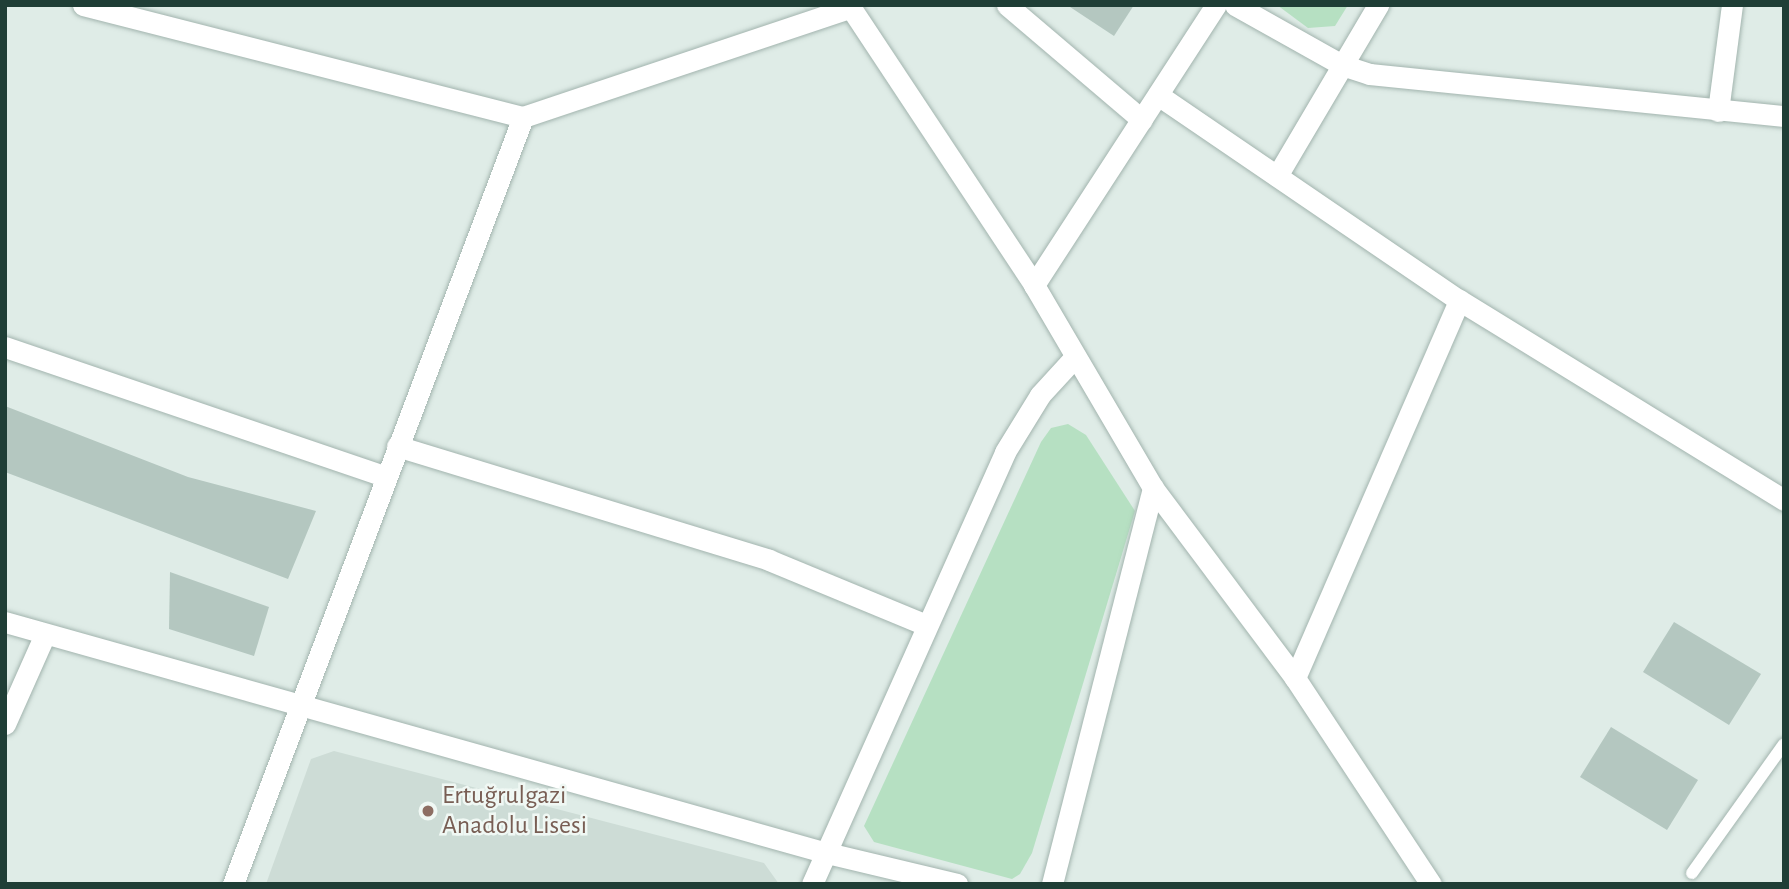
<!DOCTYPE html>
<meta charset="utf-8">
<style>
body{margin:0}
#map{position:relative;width:1789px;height:889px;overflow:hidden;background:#dfece7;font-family:"Alegreya Sans",sans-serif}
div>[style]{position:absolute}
.built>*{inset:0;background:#cddcd6}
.green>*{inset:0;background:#b6e0c2}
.building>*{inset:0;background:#b4c7c0}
.roads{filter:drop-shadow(0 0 2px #a2b4ae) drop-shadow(0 0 2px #a2b4ae)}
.lane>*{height:12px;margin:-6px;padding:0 6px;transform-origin:6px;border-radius:6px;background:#fff}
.street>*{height:21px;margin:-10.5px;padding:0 10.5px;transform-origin:10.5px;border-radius:10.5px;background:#fff}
.secondary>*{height:21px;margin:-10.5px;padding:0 10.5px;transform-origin:10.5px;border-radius:10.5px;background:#fff}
.dots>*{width:19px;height:19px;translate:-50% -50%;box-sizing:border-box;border:4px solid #f0f8f4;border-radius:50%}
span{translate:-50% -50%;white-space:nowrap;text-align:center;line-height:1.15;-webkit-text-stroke:5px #f0f8f4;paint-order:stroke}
.education-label{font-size:26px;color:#785e54}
.left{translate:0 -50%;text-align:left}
.frame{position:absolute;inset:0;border:7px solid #1f3e36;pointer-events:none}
</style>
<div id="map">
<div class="built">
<div style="clip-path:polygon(334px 751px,764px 863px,779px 884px,266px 884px,311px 759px)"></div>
</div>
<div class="green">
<div style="clip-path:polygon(1277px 5px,1348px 5px,1335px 26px,1308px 28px)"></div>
<div style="clip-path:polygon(1068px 424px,1086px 435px,1135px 511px,1032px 853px,1020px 874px,1012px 879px,874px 842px,864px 826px,1041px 442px,1051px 428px)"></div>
</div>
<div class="building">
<div style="clip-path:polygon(1067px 5px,1134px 5px,1114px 36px)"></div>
<div style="clip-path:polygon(5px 406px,188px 477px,316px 511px,288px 579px,5px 472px)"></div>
<div style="clip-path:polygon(170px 572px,269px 607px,254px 656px,169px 629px)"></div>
<div style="clip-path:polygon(1674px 622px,1761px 674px,1729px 725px,1643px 672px)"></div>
<div style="clip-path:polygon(1611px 727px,1698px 780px,1667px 830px,1580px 777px)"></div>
</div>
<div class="roads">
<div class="lane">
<div style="left:1692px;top:873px;width:158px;rotate:-54.5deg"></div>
</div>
<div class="street">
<div style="left:1007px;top:5px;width:177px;rotate:40.4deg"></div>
<div style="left:1235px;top:5px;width:123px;rotate:29.3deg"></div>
<div style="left:1342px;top:65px;width:29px;rotate:18deg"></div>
<div style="left:1370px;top:74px;width:416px;rotate:5.8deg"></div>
<div style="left:1158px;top:95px;width:364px;rotate:34.3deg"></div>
<div style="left:1459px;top:300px;width:382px;rotate:31.6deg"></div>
<div style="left:1718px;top:111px;width:107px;rotate:-82.5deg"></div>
<div style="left:1277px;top:176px;width:199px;rotate:-59.4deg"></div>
<div style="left:5px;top:347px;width:401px;rotate:18.8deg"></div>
<div style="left:397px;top:446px;width:389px;rotate:17deg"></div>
<div style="left:769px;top:560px;width:170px;rotate:22.5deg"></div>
<div style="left:5px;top:622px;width:850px;rotate:15.7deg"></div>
<div style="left:823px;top:852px;width:138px;rotate:13.4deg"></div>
<div style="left:1295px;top:678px;width:412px;rotate:-66.5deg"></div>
<div style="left:5px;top:724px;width:98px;rotate:-66deg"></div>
<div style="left:812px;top:884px;width:473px;rotate:-65.9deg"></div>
<div style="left:1005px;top:452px;width:67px;rotate:-58.4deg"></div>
<div style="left:1040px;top:395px;width:50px;rotate:-47.4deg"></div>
<div style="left:1052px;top:884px;width:409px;rotate:-75.7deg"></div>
</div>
<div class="secondary">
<div style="left:83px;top:5px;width:454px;rotate:14.3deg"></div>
<div style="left:523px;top:117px;width:346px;rotate:-18.5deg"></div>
<div style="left:849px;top:5px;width:336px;rotate:56.5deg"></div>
<div style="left:1034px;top:285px;width:235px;rotate:59.6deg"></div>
<div style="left:1153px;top:488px;width:237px;rotate:53.2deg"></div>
<div style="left:1295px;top:678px;width:247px;rotate:56.6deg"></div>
<div style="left:1034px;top:285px;width:334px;rotate:-57deg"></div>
<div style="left:233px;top:884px;width:820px;rotate:-69.29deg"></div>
</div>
</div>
<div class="dots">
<div style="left:428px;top:811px;background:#8d6e63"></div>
</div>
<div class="education-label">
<span class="left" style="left:442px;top:811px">Ertuğrulgazi<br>Anadolu Lisesi</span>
</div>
<div class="frame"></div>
</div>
